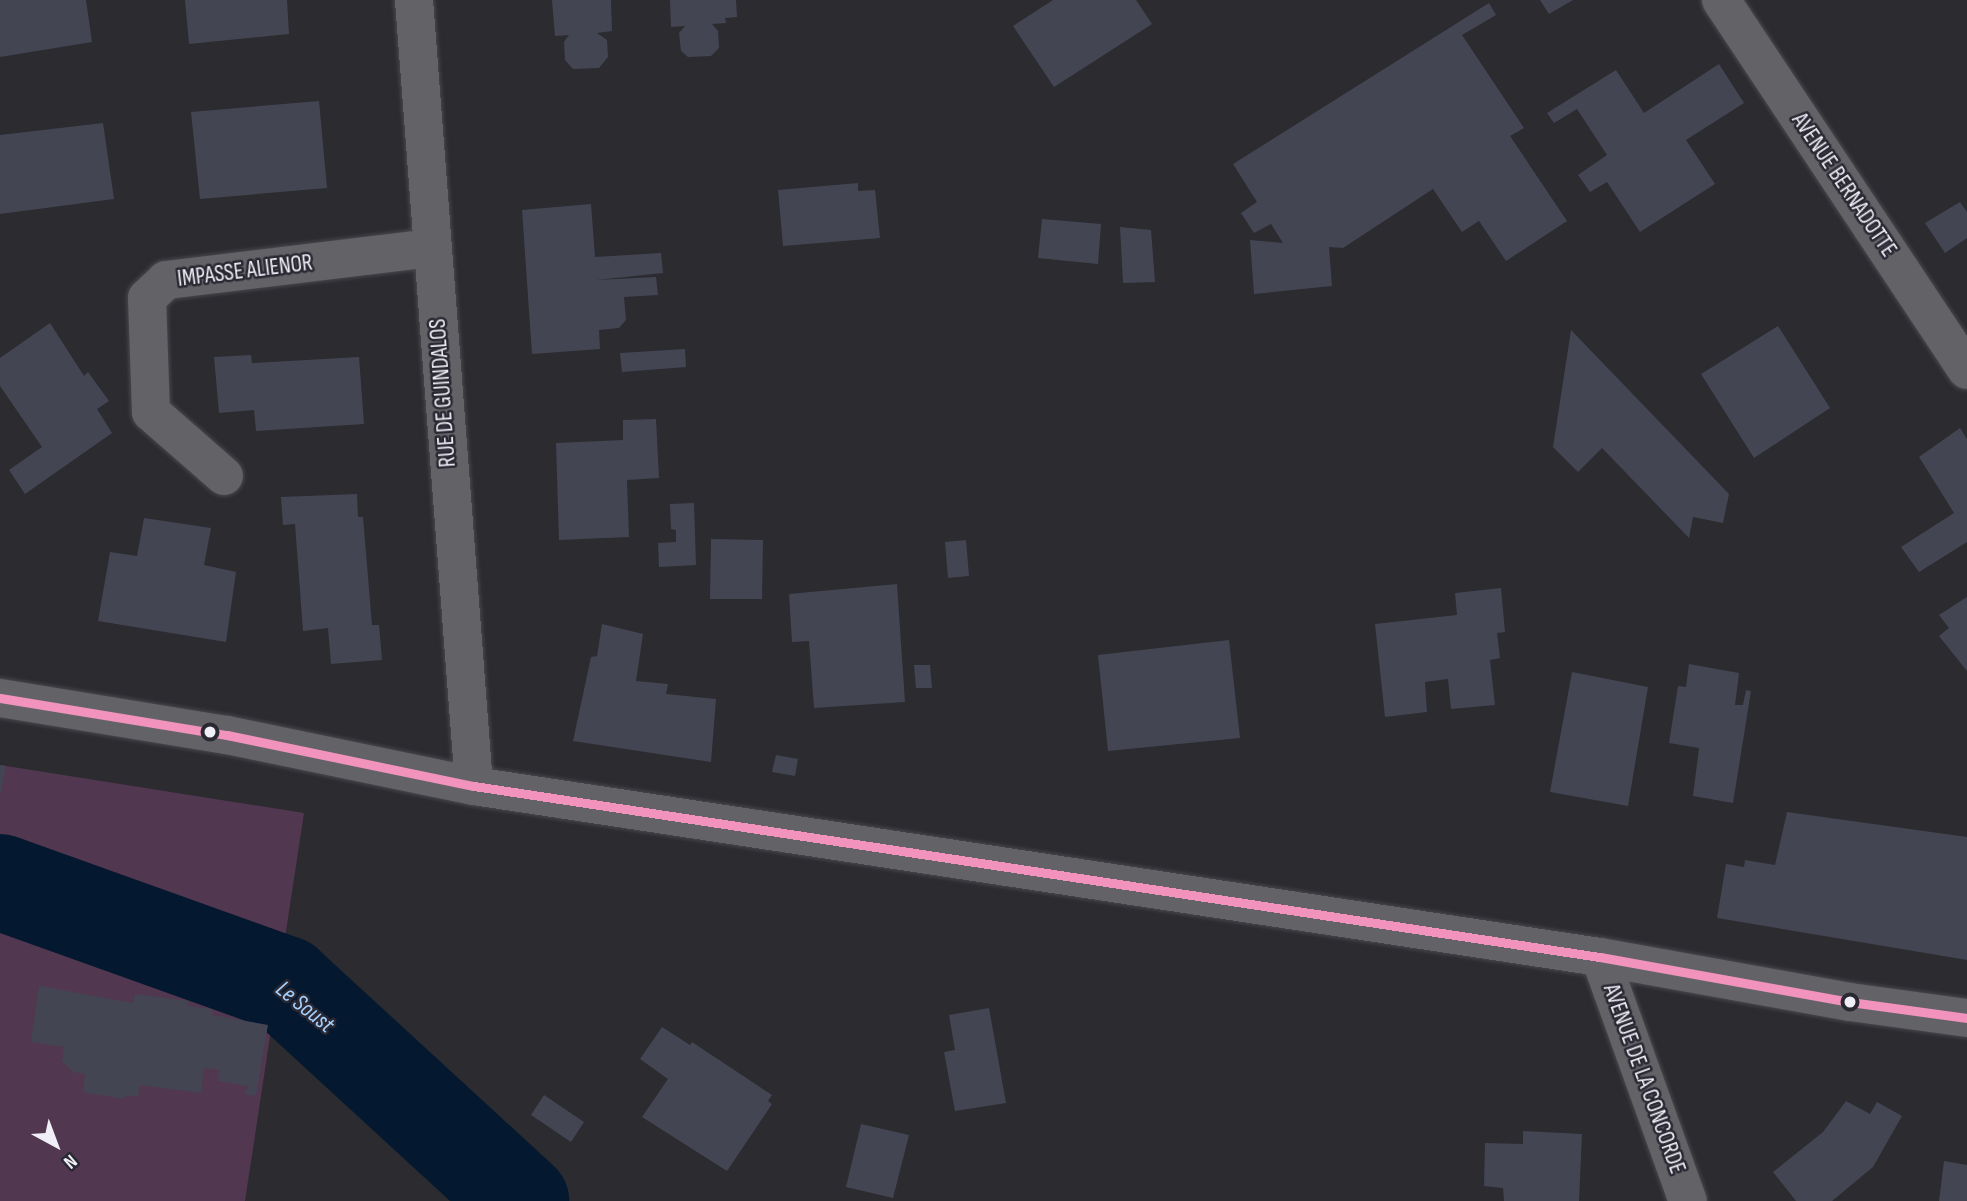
<!DOCTYPE html>
<style>
body{margin:0}
#map{position:relative;width:1967px;height:1201px;overflow:hidden;background:#2b2b30;font-family:"Sofia Sans Condensed",sans-serif}
div>[style]{position:absolute}
.green>*{inset:0;background:#523750}
.river>*{height:96px;margin:-48px;padding:0 48px;transform-origin:48px;border-radius:48px;background:#04182f}
.building>*{inset:0;background:#434553}
.roads{filter:drop-shadow(0 0 2px #49484d) drop-shadow(0 0 2px #49484d)}
.minor>*{height:38px;margin:-19px;padding:0 19px;transform-origin:19px;border-radius:19px;background:#636367}
.tertiary>*{height:38px;margin:-19px;padding:0 19px;transform-origin:19px;border-radius:19px;background:#636367}
.bus-1>*{height:9px;margin:-4.5px;padding:0 4.5px;transform-origin:4.5px;border-radius:4.5px;background:#f193bd}
.dots>*{width:19px;height:19px;translate:-50% -50%;box-sizing:border-box;border:4px solid #292833;border-radius:50%}
span{translate:-50% -50%;white-space:nowrap;text-align:center;line-height:1.15;-webkit-text-stroke:5px #292833;paint-order:stroke}
.street-label{font-size:23px;color:#f0eff7}
.water-label{font-size:24px;color:#a5cffc;font-style:italic}
.north{position:absolute;left:21px;top:1110px;width:70px;height:70px;-webkit-text-stroke:5px #292833;paint-order:stroke;rotate:139deg;font-size:19px;font-weight:700;line-height:28px;text-align:center;color:#f0eff7}
.north::after{content:'';display:block;margin:auto;width:24px;height:32px;background:#f0eff7;clip-path:polygon(50% 0,100% 100%,50% 72%,0 100%)}
</style>
<div id="map">
<div class="green">
<div style="clip-path:polygon(0 765px,304px 813px,245px 1201px,0 1201px)"></div>
</div>
<div class="river">
<div style="left:0;top:882px;width:303px;rotate:19.7deg"></div>
<div style="left:285px;top:984px;width:321px;rotate:42.6deg"></div>
</div>
<div class="building">
<div style="clip-path:polygon(0 0,86px 0,92px 42px,0 57px)"></div>
<div style="clip-path:polygon(185px 0,287px 0,289px 34px,189px 44px)"></div>
<div style="clip-path:polygon(552px 0,611px 0,612px 31px,597px 33px,607px 40px,608px 57px,599px 68px,573px 69px,565px 60px,564px 42px,569px 35px,555px 36px)"></div>
<div style="clip-path:polygon(670px 0,736px 0,737px 17px,725px 18px,726px 23px,712px 24px,718px 31px,719px 48px,711px 56px,688px 57px,681px 51px,679px 33px,685px 26px,671px 27px)"></div>
<div style="clip-path:polygon(1053px 0,1136px 0,1152px 24px,1054px 87px,1013px 26px)"></div>
<div style="clip-path:polygon(1540px 0,1573px 0,1549px 14px)"></div>
<div style="clip-path:polygon(1489px 3px,1496px 15px,1462px 35px,1524px 128px,1510px 136px,1567px 221px,1506px 261px,1479px 221px,1462px 232px,1433px 189px,1343px 248px,1329px 247px,1332px 286px,1254px 294px,1250px 240px,1283px 243px,1271px 224px,1254px 233px,1241px 213px,1257px 202px,1233px 164px)"></div>
<div style="clip-path:polygon(1719px 64px,1744px 103px,1686px 140px,1715px 184px,1640px 232px,1607px 182px,1590px 192px,1578px 175px,1607px 155px,1577px 109px,1554px 123px,1547px 113px,1616px 70px,1644px 113px)"></div>
<div style="clip-path:polygon(319px 101px,327px 188px,200px 199px,191px 112px)"></div>
<div style="clip-path:polygon(103px 123px,114px 199px,0 214px,0 135px)"></div>
<div style="clip-path:polygon(858px 183px,858px 191px,875px 190px,880px 238px,783px 246px,778px 190px)"></div>
<div style="clip-path:polygon(1960px 202px,1967px 212px,1967px 238px,1945px 253px,1925px 223px)"></div>
<div style="clip-path:polygon(591px 204px,595px 257px,661px 253px,663px 273px,596px 280px,656px 277px,658px 295px,624px 297px,626px 320px,619px 328px,599px 330px,600px 349px,532px 354px,522px 210px)"></div>
<div style="clip-path:polygon(1042px 219px,1101px 224px,1098px 264px,1038px 258px)"></div>
<div style="clip-path:polygon(1120px 227px,1151px 230px,1155px 282px,1123px 283px)"></div>
<div style="clip-path:polygon(50px 323px,84px 376px,88px 372px,109px 401px,97px 409px,112px 433px,25px 494px,9px 470px,42px 447px,0 386px,0 358px)"></div>
<div style="clip-path:polygon(1778px 326px,1830px 408px,1754px 458px,1701px 374px)"></div>
<div style="clip-path:polygon(1571px 330px,1729px 494px,1723px 523px,1693px 517px,1689px 538px,1602px 448px,1578px 472px,1553px 447px)"></div>
<div style="clip-path:polygon(685px 349px,686px 367px,622px 372px,620px 353px)"></div>
<div style="clip-path:polygon(251px 355px,252px 363px,359px 357px,364px 424px,256px 431px,254px 410px,219px 413px,214px 357px)"></div>
<div style="clip-path:polygon(656px 419px,659px 478px,627px 480px,629px 537px,559px 540px,556px 443px,623px 440px,623px 420px)"></div>
<div style="clip-path:polygon(1960px 428px,1967px 439px,1967px 542px,1919px 572px,1901px 547px,1954px 513px,1919px 457px)"></div>
<div style="clip-path:polygon(357px 494px,358px 517px,363px 517px,372px 625px,379px 625px,382px 660px,331px 664px,328px 628px,303px 631px,295px 524px,283px 525px,281px 497px)"></div>
<div style="clip-path:polygon(694px 503px,696px 565px,659px 567px,658px 543px,676px 542px,676px 530px,671px 529px,670px 504px)"></div>
<div style="clip-path:polygon(144px 518px,211px 528px,204px 565px,236px 572px,226px 642px,98px 621px,110px 552px,137px 556px)"></div>
<div style="clip-path:polygon(711px 539px,763px 540px,762px 599px,710px 599px)"></div>
<div style="clip-path:polygon(966px 540px,969px 576px,948px 578px,945px 542px)"></div>
<div style="clip-path:polygon(897px 584px,905px 702px,814px 708px,809px 641px,792px 642px,789px 594px)"></div>
<div style="clip-path:polygon(1501px 588px,1505px 632px,1497px 633px,1500px 658px,1490px 660px,1495px 705px,1451px 709px,1448px 679px,1425px 682px,1427px 712px,1385px 717px,1375px 624px,1457px 615px,1455px 593px)"></div>
<div style="clip-path:polygon(1967px 597px,1967px 671px,1939px 636px,1949px 628px,1939px 615px)"></div>
<div style="clip-path:polygon(602px 624px,643px 634px,636px 681px,668px 684px,666px 694px,716px 699px,711px 762px,573px 741px,591px 657px,597px 656px)"></div>
<div style="clip-path:polygon(1229px 640px,1240px 738px,1108px 751px,1098px 655px)"></div>
<div style="clip-path:polygon(1689px 664px,1739px 673px,1735px 705px,1743px 705px,1746px 690px,1751px 691px,1733px 803px,1693px 796px,1699px 748px,1669px 743px,1678px 686px,1686px 687px)"></div>
<div style="clip-path:polygon(914px 665px,930px 665px,932px 688px,916px 688px)"></div>
<div style="clip-path:polygon(1572px 672px,1648px 687px,1628px 806px,1550px 792px)"></div>
<div style="clip-path:polygon(776px 755px,798px 759px,795px 776px,772px 772px)"></div>
<div style="clip-path:polygon(0 765px,6px 766px,1px 792px,0 792px)"></div>
<div style="clip-path:polygon(1787px 812px,1967px 837px,1967px 960px,1717px 918px,1726px 864px,1744px 867px,1745px 860px,1775px 865px)"></div>
<div style="clip-path:polygon(39px 986px,133px 1003px,135px 994px,189px 1001px,188px 1006px,212px 1009px,212px 1015px,268px 1025px,256px 1096px,245px 1094px,248px 1086px,218px 1081px,220px 1070px,204px 1068px,201px 1093px,140px 1085px,138px 1097px,126px 1095px,124px 1099px,83px 1092px,85px 1074px,73px 1072px,62px 1061px,64px 1047px,31px 1042px)"></div>
<div style="clip-path:polygon(989px 1008px,1006px 1103px,955px 1111px,944px 1052px,955px 1050px,949px 1015px)"></div>
<div style="clip-path:polygon(662px 1027px,690px 1045px,692px 1042px,772px 1095px,768px 1101px,772px 1104px,727px 1171px,642px 1117px,668px 1079px,640px 1059px)"></div>
<div style="clip-path:polygon(544px 1095px,584px 1122px,571px 1142px,531px 1115px)"></div>
<div style="clip-path:polygon(1846px 1101px,1870px 1114px,1877px 1102px,1902px 1116px,1873px 1167px,1832px 1201px,1796px 1201px,1773px 1172px,1823px 1132px)"></div>
<div style="clip-path:polygon(861px 1124px,909px 1135px,893px 1198px,846px 1187px)"></div>
<div style="clip-path:polygon(1523px 1131px,1582px 1134px,1579px 1201px,1504px 1201px,1503px 1188px,1484px 1186px,1485px 1143px,1523px 1144px)"></div>
<div style="clip-path:polygon(1944px 1161px,1967px 1165px,1967px 1201px,1939px 1201px)"></div>
</div>
<div class="roads">
<div class="minor">
<div style="left:414px;top:0;width:788px;rotate:85.63deg"></div>
<div style="left:1721px;top:0;width:444px;rotate:56.4deg"></div>
<div style="left:224px;top:476px;width:97px;rotate:-138.8deg"></div>
<div style="left:151px;top:412px;width:114px;rotate:-92deg"></div>
<div style="left:147px;top:298px;width:26px;rotate:-43deg"></div>
<div style="left:166px;top:280px;width:268px;rotate:-6.9deg"></div>
<div style="left:1600px;top:957px;width:259px;rotate:70.2deg"></div>
</div>
<div class="tertiary">
<div style="left:0;top:698px;width:230px;rotate:9.3deg"></div>
<div style="left:227px;top:735px;width:252px;rotate:11.7deg"></div>
<div style="left:474px;top:786px;width:1139px;rotate:8.64deg"></div>
<div style="left:1600px;top:957px;width:254px;rotate:10.2deg"></div>
<div style="left:1850px;top:1002px;width:118px;rotate:7.8deg"></div>
</div>
</div>
<div class="bus-1">
<div style="left:0;top:698px;width:230px;rotate:9.3deg"></div>
<div style="left:227px;top:735px;width:252px;rotate:11.7deg"></div>
<div style="left:474px;top:786px;width:1139px;rotate:8.64deg"></div>
<div style="left:1600px;top:957px;width:254px;rotate:10.2deg"></div>
<div style="left:1850px;top:1002px;width:118px;rotate:7.8deg"></div>
</div>
<div class="dots">
<div style="left:210px;top:732px;background:#f0eff7"></div>
<div style="left:1850px;top:1002px;background:#f0eff7"></div>
</div>
<div class="street-label">
<span style="left:1844px;top:185px;rotate:56deg">AVENUE BERNADOTTE</span>
<span style="left:245px;top:271px;rotate:-7deg">IMPASSE ALIENOR</span>
<span style="left:443px;top:393px;rotate:-94deg">RUE DE GUINDALOS</span>
<span style="left:1644px;top:1079px;rotate:70deg">AVENUE DE LA CONCORDE</span>
</div>
<div class="water-label">
<span style="left:305px;top:1007px;rotate:39deg">Le Soust</span>
</div>
<div class="north">N</div>
</div>
